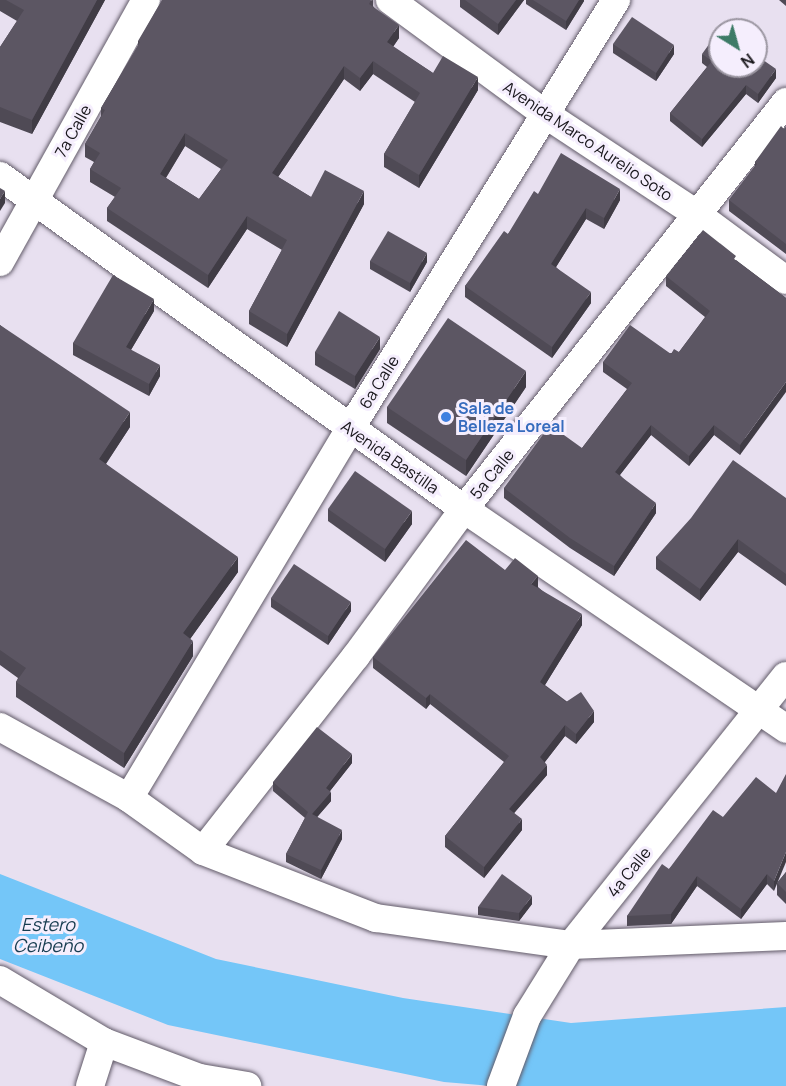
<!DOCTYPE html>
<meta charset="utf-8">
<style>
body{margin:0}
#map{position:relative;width:786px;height:1086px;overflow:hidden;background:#e8e0f0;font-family:Manrope,sans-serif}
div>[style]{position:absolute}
.water>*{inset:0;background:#74c6f8}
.roads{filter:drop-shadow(0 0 2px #625b69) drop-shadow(0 0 2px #625b69)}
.minor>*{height:28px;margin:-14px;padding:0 14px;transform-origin:14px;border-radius:14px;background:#fff}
.wall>*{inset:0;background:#4f4a55}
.shaded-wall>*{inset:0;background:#403c45}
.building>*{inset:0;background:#5c5663}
.dots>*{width:16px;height:16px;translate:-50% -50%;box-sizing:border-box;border:3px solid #f5eefd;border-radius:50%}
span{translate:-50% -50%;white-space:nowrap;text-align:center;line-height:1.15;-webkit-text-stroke:6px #f5eefd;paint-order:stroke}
.street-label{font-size:16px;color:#17151a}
.shop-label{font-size:16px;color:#366cbe;font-weight:700}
.left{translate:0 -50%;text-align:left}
.water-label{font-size:18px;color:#173c50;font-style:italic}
.north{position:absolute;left:708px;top:18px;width:60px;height:60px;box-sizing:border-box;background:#f5eefd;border:2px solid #9c97a2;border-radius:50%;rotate:143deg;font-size:16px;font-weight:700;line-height:24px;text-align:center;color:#17151a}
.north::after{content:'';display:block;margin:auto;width:21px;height:27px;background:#3d7b67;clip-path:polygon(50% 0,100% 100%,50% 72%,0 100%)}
</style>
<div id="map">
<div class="water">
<div style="clip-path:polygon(0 874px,216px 959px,403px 998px,571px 1023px,786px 1007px,786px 1086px,492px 1086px,444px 1082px,168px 1025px,0 959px)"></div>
</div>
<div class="roads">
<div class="minor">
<div style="left:390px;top:0;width:192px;rotate:36.3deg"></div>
<div style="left:545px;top:114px;width:183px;rotate:33.4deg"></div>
<div style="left:698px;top:215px;width:109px;rotate:36.5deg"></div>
<div style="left:0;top:176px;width:571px;rotate:35.67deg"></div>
<div style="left:464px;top:509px;width:390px;rotate:34.3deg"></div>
<div style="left:0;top:262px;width:300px;rotate:-60.9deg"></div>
<div style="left:0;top:727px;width:147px;rotate:28.8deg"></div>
<div style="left:129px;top:798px;width:91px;rotate:35.6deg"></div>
<div style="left:203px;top:851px;width:186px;rotate:21.2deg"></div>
<div style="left:376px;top:918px;width:197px;rotate:7.9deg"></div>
<div style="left:571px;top:945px;width:215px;rotate:-2.4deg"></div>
<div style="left:129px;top:798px;width:430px;rotate:-59.1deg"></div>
<div style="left:350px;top:429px;width:505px;rotate:-58.2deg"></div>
<div style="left:203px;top:851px;width:248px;rotate:-51.9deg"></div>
<div style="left:356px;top:656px;width:182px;rotate:-53.7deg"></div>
<div style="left:464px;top:509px;width:519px;rotate:-51.65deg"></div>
<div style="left:0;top:980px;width:121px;rotate:30.8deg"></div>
<div style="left:104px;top:1042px;width:103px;rotate:20.6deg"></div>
<div style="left:200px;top:1078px;width:48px;rotate:9.7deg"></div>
<div style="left:90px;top:1086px;width:46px;rotate:-72.3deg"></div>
<div style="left:501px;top:1086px;width:75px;rotate:-69.6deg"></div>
<div style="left:527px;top:1016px;width:84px;rotate:-58.2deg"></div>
<div style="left:571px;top:945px;width:344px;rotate:-51.4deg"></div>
</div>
</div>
<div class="wall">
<div style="clip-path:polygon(0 0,105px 0,32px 134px,0 122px,0 47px,17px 21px,0 11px)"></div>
<div style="clip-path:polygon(evenodd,373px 0,373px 6px,399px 38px,393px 47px,433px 73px,478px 90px,419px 188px,384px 167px,384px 154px,415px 102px,373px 74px,360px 91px,344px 79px,278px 177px,311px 197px,364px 204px,287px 347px,249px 324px,249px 311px,282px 250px,247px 229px,208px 288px,107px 221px,107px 208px,115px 197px,90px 182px,90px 169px,94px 162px,85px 157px,85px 144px,101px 116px,101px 108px,138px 46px,138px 41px,373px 0,185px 146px,221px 169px,199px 199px,166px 178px,185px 146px)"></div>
<div style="clip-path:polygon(460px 0,524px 0,498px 35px,460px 7px)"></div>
<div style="clip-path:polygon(526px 0,584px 0,584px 1px,566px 30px,526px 4px)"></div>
<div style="clip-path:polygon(779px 0,786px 0,786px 6px)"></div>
<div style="clip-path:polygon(613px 44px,674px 54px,656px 81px,613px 53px)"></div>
<div style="clip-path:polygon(702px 54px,776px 78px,758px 103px,746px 94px,702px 147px,670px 121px,670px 113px,707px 67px,702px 63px)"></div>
<div style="clip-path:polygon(786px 127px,786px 254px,729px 211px,729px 200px,755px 166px,755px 162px)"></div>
<div style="clip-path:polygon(538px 194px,620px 200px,604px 229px,586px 219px,556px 267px,591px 303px,552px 358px,465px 297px,465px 286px,508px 234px)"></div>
<div style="clip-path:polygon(736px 260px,786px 298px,740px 455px,714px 435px,689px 466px,651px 435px,620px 475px,656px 513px,614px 576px,570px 548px,504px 498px,504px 488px,582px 448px,627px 389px,603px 372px,603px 362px,679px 352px,705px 317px,666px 286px,666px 276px)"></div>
<div style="clip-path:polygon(370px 261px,427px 262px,410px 292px,370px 269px)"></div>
<div style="clip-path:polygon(154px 311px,131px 350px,160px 376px,149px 396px,73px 355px,73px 343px)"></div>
<div style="clip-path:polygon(0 325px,130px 427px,106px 464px,238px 572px,190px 639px,193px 656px,124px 768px,16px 697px,16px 682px,18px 678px,0 665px)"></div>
<div style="clip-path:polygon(380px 349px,355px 389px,315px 365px,315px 352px)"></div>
<div style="clip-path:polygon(526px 387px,466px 476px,387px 423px,387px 407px)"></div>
<div style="clip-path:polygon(786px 498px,786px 586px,738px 552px,700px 601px,656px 569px,656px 557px)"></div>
<div style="clip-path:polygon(328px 509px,412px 524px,385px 562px,328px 521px)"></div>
<div style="clip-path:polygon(505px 570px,538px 587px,582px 625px,545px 685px,594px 722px,576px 744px,565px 736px,545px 762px,547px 775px,514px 813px,522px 830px,484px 878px,445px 847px,445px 836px,504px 762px,430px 704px,426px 709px,373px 668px,373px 657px)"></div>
<div style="clip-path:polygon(271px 598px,351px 611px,328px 645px,271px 607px)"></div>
<div style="clip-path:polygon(352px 763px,330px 791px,331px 801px,317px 817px,342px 839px,321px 879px,286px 862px,286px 854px,305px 818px,273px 791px,273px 782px)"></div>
<div style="clip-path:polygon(776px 793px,774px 891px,767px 884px,741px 919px,697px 886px,671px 924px,627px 926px,627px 916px,669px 869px,723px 817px)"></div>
<div style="clip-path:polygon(786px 872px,786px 904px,777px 895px,777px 883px)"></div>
<div style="clip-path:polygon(532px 904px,519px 921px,478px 915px,478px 907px)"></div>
</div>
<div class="shaded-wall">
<div style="clip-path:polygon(97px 0,105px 0,32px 134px,32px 120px)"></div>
<div style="clip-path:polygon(516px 0,524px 0,498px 35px,498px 24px)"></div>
<div style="clip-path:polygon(579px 0,584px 0,584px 1px,566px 30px,566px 21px)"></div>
<div style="clip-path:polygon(399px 25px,399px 38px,387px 55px,387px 42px)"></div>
<div style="clip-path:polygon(674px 45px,674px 54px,656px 81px,656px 73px)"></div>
<div style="clip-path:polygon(373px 61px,373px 74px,360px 91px,360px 78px)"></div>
<div style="clip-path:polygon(344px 66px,344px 79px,272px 186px,272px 173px)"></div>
<div style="clip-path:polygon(776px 69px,776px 78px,758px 103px,758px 94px)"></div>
<div style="clip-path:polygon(478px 77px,478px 90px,419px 188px,419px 175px)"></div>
<div style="clip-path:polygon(746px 85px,746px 94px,702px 147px,702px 139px)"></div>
<div style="clip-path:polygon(185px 133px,185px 146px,160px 187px,160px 174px)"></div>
<div style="clip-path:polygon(620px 189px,620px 200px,604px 229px,604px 218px)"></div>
<div style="clip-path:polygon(5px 191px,5px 203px,0 211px,0 199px)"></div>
<div style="clip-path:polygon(364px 191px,364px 204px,287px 347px,287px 334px)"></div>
<div style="clip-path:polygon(586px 208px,586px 219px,551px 275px,551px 264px)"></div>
<div style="clip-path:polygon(247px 216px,247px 229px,208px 288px,208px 275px)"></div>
<div style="clip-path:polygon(427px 253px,427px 262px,410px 292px,410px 283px)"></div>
<div style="clip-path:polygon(591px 292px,591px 303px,552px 358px,552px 347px)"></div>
<div style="clip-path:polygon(154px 299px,154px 311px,126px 358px,126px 347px)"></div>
<div style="clip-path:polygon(380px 337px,380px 349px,355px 389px,355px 376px)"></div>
<div style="clip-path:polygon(160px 365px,160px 376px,149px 396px,149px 384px)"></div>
<div style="clip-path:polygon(526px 371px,526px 387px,466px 476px,466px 460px)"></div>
<div style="clip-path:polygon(786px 382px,786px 392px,740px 455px,740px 445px)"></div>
<div style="clip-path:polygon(130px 412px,130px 427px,99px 474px,99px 459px)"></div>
<div style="clip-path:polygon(651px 425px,651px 435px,615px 481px,615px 472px)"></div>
<div style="clip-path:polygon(714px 425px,714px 435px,689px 466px,689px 456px)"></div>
<div style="clip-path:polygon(656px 503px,656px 513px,614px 576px,614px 566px)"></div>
<div style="clip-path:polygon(412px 511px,412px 524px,385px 562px,385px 549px)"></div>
<div style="clip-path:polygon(738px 539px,738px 552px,700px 601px,700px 589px)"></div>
<div style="clip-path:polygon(238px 557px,238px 572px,183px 649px,183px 633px)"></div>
<div style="clip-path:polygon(538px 576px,538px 587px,531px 595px,531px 584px)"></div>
<div style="clip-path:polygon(351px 602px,351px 611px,328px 645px,328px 636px)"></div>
<div style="clip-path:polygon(582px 614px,582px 625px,540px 693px,540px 682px)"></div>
<div style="clip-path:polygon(193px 641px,193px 656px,124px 768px,124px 753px)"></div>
<div style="clip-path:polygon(430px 694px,430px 704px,426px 709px,426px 698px)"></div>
<div style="clip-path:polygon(594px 711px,594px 722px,576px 744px,576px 734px)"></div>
<div style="clip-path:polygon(565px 725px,565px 736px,540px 768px,540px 757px)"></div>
<div style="clip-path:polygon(352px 754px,352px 763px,326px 796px,326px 788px)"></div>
<div style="clip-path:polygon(547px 765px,547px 775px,509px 819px,509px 809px)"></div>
<div style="clip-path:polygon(331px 792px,331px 801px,312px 823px,312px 814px)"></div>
<div style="clip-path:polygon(522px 819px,522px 830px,484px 878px,484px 867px)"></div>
<div style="clip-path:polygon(342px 830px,342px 839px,321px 879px,321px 870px)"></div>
<div style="clip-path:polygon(786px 852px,786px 862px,774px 891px,774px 881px)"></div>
<div style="clip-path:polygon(767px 874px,767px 884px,741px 919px,741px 909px)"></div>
<div style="clip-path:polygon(697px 876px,697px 886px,671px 924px,671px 914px)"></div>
<div style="clip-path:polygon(532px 896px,532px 904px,519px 921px,519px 913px)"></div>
</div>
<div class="building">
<div style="clip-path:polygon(6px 0,97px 0,32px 120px,0 107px,0 47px,24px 10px)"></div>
<div style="clip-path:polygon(evenodd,162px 0,371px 0,369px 4px,399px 25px,387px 42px,433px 73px,443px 56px,478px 77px,419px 175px,384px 154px,420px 93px,373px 61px,360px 78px,344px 66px,272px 173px,311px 197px,325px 170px,364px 191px,287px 334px,249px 311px,287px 240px,247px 216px,208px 275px,107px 208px,121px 188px,90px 169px,100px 153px,85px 144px,105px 110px,101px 108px,140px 42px,138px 41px,162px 0,185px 133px,228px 160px,199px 199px,160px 174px,185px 133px)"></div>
<div style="clip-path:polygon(465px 0,516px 0,498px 24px)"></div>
<div style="clip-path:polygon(533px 0,579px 0,566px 21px)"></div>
<div style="clip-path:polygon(632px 17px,674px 45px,656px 73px,613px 44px)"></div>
<div style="clip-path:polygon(720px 29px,722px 30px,720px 30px,720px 66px,756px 66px,756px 55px,776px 69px,758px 94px,746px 85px,702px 139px,670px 113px,712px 61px,702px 54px)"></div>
<div style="clip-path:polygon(781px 126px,784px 129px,786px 127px,786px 244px,729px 200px,757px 164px,755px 162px)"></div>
<div style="clip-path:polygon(561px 153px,620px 189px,604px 218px,586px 208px,551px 264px,591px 292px,552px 347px,465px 286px,504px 231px,508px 234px,534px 191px,538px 194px)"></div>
<div style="clip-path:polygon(0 188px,5px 191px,0 199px)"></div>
<div style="clip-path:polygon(703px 230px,736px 256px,734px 259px,786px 298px,786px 382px,740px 445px,714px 425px,689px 456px,651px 425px,615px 472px,656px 503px,614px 566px,570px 538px,504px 488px,550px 425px,582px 448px,632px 383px,603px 362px,630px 325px,671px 354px,674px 349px,679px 352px,710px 311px,666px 276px)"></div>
<div style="clip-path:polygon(388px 231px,427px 253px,410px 283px,370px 261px)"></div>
<div style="clip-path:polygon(113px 275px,154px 299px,126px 347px,160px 365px,149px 384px,73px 343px)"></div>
<div style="clip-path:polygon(339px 311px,380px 337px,355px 376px,315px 352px)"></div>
<div style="clip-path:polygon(448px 318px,526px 371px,466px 460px,387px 407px)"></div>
<div style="clip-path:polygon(0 325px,130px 412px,99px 459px,238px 557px,183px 633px,193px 641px,124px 753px,16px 682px,26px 668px,0 650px)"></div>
<div style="clip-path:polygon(733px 460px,786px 498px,786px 574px,738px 539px,700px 589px,656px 557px,691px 518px)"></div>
<div style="clip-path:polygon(355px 471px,412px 511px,385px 549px,328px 509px)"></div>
<div style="clip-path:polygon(466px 540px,505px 570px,515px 558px,538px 576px,531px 584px,582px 614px,540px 682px,566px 702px,581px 692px,594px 711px,576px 734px,565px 725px,540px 757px,547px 765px,509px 809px,522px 819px,484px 867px,445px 836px,509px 756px,430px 694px,426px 698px,373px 657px)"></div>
<div style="clip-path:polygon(294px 564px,351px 602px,328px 636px,271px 598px)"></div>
<div style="clip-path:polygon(317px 727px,352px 754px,326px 788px,331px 792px,312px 814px,342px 830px,321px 870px,286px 854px,308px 812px,273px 782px)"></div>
<div style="clip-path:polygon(786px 774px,786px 852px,774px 881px,767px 874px,741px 909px,697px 876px,671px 914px,627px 916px,662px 864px,669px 869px,713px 810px,723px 817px,756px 777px,776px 793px)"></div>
<div style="clip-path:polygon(786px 872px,786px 892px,777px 883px)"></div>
<div style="clip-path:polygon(502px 874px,532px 896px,519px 913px,478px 907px)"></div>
</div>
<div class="dots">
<div style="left:446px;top:417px;background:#3f7fe0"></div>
</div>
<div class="street-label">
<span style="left:73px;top:131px;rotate:-61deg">7a Calle</span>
<span style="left:588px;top:141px;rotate:34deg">Avenida Marco Aurelio Soto</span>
<span style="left:379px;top:382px;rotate:-58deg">6a Calle</span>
<span style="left:390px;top:457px;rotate:35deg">Avenida Bastilla</span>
<span style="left:492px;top:474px;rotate:-51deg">5a Calle</span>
<span style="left:629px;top:872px;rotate:-51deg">4a Calle</span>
</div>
<div class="shop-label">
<span class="left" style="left:458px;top:417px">Sala de<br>Belleza Loreal</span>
</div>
<div class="water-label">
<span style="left:48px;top:935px">Estero<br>Ceibeño</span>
</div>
<div class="north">N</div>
</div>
